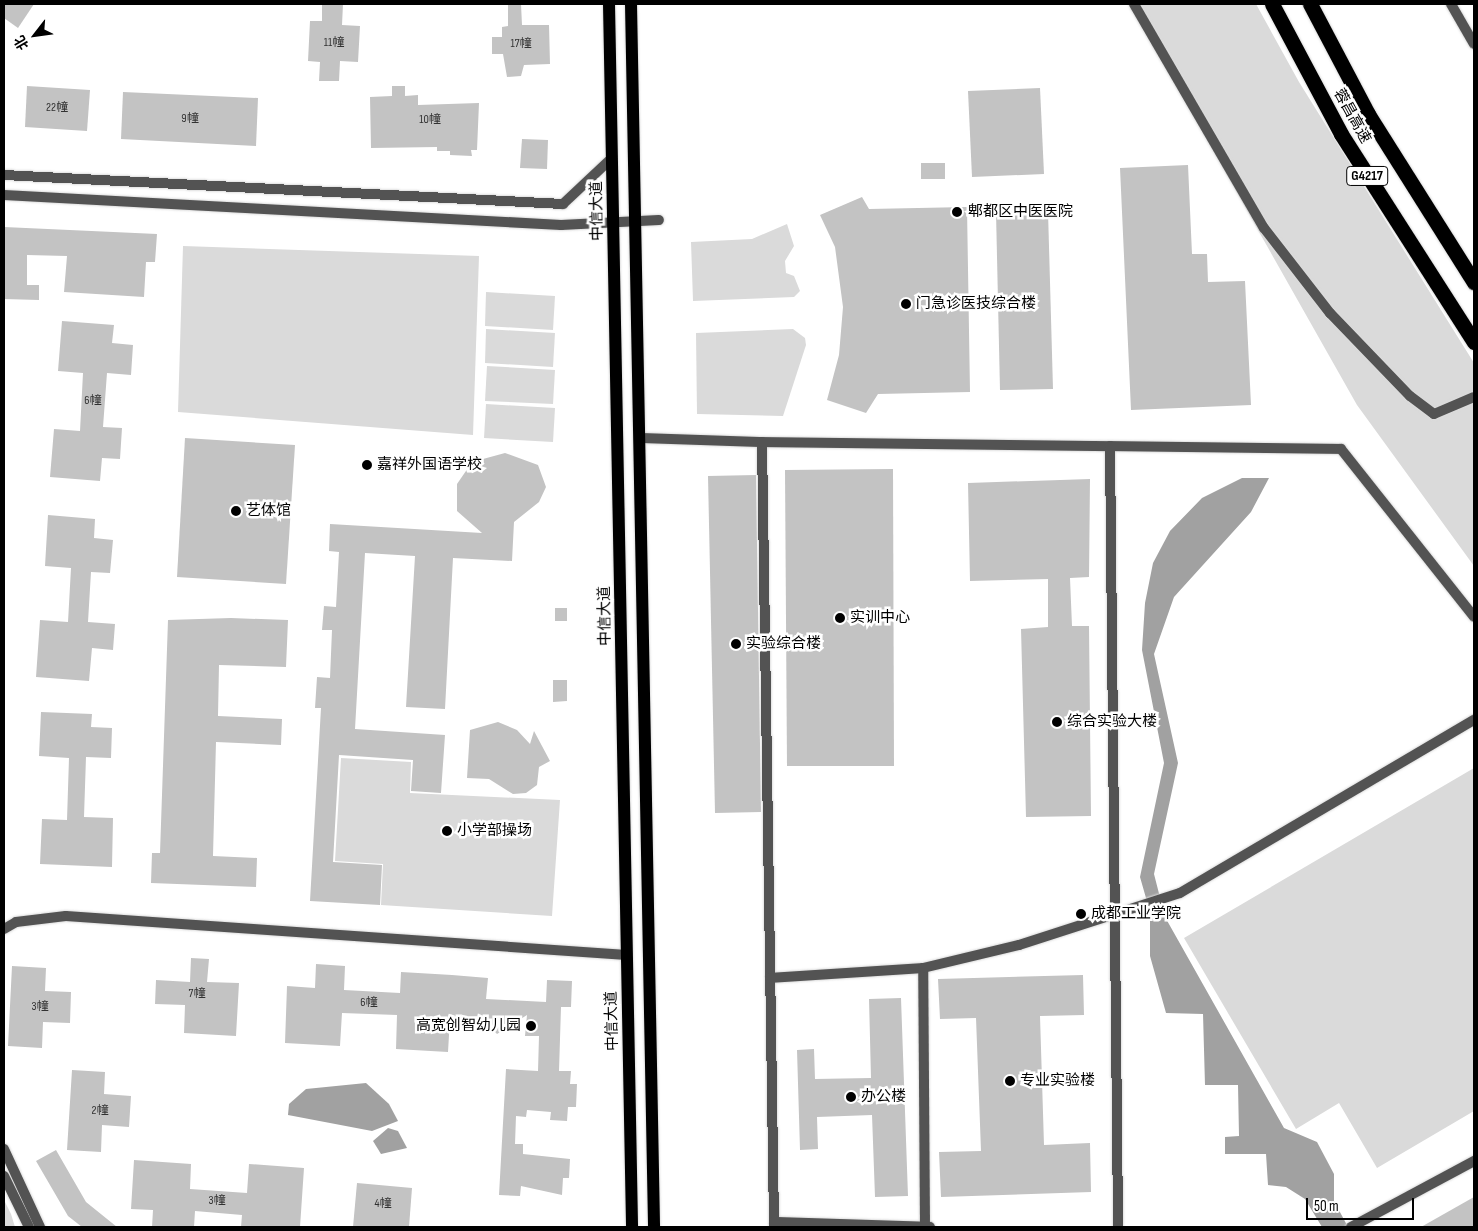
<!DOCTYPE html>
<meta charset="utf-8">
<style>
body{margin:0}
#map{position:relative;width:1478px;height:1231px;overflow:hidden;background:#fff;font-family:"Sofia Sans Condensed","Noto Sans SC",sans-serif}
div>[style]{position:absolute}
.green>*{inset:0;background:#dadada}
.water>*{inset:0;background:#a1a1a1}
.building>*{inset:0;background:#c3c3c3}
.roads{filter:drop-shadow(0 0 1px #dbdbdb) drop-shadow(0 0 1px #dbdbdb)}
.minor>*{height:10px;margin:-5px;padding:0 5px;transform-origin:5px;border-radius:5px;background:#535353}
.tertiary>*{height:10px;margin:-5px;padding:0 5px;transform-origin:5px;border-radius:5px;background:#535353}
.primary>*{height:12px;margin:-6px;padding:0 6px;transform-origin:6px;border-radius:6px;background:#000}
.motorway>*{height:15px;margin:-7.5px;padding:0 7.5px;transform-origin:7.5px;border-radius:7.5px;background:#000}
.dots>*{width:14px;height:14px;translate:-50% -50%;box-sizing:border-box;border:2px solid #fff;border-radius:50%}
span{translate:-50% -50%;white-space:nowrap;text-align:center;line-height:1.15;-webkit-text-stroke:5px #fff;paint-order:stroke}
.number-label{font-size:12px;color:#313131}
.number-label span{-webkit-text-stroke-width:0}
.shield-label span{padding:1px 4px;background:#fff;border:1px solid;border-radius:4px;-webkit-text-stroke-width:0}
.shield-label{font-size:14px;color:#000;font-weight:700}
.street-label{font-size:15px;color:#000}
.poi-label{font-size:15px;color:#000}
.left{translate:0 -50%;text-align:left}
.right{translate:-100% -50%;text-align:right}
.frame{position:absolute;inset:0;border:5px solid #000;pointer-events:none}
.north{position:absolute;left:10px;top:10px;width:50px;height:50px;-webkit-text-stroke:4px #fff;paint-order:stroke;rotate:240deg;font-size:14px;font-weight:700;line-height:20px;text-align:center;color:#000}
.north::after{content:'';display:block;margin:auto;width:18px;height:22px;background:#000;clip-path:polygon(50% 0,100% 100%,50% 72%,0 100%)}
.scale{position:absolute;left:1306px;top:1198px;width:108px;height:22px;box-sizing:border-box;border:2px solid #000;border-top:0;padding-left:6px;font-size:15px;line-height:18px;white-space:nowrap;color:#000;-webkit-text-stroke:4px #fff;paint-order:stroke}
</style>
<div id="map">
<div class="green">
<div style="clip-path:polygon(1130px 4px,1256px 4px,1299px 82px,1474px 363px,1474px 566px,1357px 405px)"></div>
<div style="clip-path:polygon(787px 224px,794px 246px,785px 261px,786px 273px,794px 276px,800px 291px,794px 297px,693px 301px,691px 242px,752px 239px)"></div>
<div style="clip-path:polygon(183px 246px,479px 256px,473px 435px,178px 412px)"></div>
<div style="clip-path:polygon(486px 292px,555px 296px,553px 330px,485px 326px)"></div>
<div style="clip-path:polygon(486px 329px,555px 333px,553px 367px,485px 363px)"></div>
<div style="clip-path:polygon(793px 329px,805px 338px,806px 345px,783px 416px,697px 414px,696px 333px)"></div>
<div style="clip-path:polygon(487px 366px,555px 370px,553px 404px,485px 401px)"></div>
<div style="clip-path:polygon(486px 404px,555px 408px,553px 442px,484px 438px)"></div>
<div style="clip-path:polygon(341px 758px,411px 762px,410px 793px,560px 800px,552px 916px,381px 905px,383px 864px,335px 861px)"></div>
<div style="clip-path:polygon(1474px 768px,1474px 1111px,1377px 1168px,1339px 1103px,1296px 1129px,1184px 938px)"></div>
<div style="clip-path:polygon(4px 1200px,11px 1214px,15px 1227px,4px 1227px)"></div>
</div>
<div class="water">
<div style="clip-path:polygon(1242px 478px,1269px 478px,1251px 512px,1174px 597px,1154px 654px,1178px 763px,1154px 874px,1165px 917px,1284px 1128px,1317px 1142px,1334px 1174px,1334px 1201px,1348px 1227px,1322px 1227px,1305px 1199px,1286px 1187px,1268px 1185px,1266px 1154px,1225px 1154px,1225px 1137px,1239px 1136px,1238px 1085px,1205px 1085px,1203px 1014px,1166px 1013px,1150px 956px,1150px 912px,1140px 877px,1164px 763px,1142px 650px,1145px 603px,1153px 563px,1170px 531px,1202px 498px)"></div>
<div style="clip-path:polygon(366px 1083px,389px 1104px,398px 1121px,372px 1131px,288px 1115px,289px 1104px,306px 1089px)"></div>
<div style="clip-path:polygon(388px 1128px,398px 1131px,407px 1148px,381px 1154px,373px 1141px)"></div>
</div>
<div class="building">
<div style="clip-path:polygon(4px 4px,34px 4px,18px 28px,4px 18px)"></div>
<div style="clip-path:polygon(322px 4px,343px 4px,342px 25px,360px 26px,358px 62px,340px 61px,339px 81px,319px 81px,320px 62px,308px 61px,310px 21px,322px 21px)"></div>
<div style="clip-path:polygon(508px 4px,521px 4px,522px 25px,549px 25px,550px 64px,524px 65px,521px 76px,507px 77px,503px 54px,492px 54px,492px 37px,502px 37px,502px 27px,508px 26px)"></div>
<div style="clip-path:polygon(27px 86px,90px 90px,87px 131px,25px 127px)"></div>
<div style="clip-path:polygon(392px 86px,405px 86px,405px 96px,418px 95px,418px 105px,479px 103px,477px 150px,471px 150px,472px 156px,450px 155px,450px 151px,437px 151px,437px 147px,371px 148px,370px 97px,392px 96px)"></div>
<div style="clip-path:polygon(1040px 88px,1044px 174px,972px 177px,968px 91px)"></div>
<div style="clip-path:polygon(123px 92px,258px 98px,256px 146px,121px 139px)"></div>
<div style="clip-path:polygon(522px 139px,548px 140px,547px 169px,520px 168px)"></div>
<div style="clip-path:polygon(921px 163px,945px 163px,945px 179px,921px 179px)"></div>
<div style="clip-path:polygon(1188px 165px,1192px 254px,1207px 254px,1208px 282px,1245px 281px,1251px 405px,1131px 410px,1120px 168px)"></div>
<div style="clip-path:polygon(862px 197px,869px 209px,967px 207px,970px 392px,878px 394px,866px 413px,827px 400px,839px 355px,843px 307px,835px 247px,820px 215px)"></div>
<div style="clip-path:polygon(1048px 211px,1053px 389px,1000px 390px,996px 212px)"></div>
<div style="clip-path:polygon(4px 227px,157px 234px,155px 262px,146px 262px,144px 297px,64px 292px,67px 256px,27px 255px,27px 285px,39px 285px,39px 300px,4px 299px)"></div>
<div style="clip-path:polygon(62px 321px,114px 325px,112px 343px,133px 345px,131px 375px,107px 373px,103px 427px,122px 428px,120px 459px,102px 458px,100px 481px,50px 477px,54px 429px,80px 431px,83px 373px,58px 371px)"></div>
<div style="clip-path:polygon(185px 438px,295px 445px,286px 584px,177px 577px)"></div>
<div style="clip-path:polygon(505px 453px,538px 465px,546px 487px,539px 502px,514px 522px,512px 561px,453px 558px,445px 709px,406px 707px,415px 556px,365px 553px,355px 729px,445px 735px,441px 793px,411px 791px,413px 760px,339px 755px,333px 862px,382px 865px,380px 905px,310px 901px,321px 708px,315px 708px,317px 677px,330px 678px,332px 630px,322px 630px,324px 606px,336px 607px,339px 552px,329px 551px,330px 524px,482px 533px,457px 511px,457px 484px,468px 468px,483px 459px)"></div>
<div style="clip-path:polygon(893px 469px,894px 766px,787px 766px,785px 470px)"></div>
<div style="clip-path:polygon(756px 475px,761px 812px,715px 813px,708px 476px)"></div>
<div style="clip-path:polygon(1090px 479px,1089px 577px,1070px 578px,1072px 626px,1089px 626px,1091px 816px,1026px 817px,1021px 629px,1048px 627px,1048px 579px,970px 581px,968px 483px)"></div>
<div style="clip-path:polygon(48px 515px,95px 519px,94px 538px,113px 540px,110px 573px,91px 572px,88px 622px,115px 624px,113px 650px,92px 648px,89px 681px,36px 677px,40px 620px,68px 622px,71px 568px,45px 566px)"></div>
<div style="clip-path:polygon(555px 608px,567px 608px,567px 621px,555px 621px)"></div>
<div style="clip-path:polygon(231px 618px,288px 620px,286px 667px,219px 665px,218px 716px,282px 719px,281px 745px,216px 742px,213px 856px,257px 858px,256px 887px,151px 883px,152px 853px,160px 853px,168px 620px)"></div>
<div style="clip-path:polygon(553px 680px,567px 680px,567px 701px,553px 702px)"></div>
<div style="clip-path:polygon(41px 712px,92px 714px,91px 727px,112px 728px,111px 758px,86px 757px,84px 817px,113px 818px,112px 867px,40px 864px,42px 819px,67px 820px,69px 758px,39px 756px)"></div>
<div style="clip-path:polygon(498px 722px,517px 730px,530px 744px,534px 731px,550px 761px,539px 767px,537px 785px,526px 793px,513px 794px,489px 779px,467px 778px,470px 730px)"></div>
<div style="clip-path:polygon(191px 958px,209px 959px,207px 982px,239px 983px,236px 1036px,184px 1033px,185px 1005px,155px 1004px,156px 980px,190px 982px)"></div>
<div style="clip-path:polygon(316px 964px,345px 966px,344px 990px,400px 993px,401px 972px,452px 975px,488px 978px,486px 999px,546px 1002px,547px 980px,572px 981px,571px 1007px,561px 1007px,559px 1071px,571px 1071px,570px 1084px,577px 1084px,576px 1107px,568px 1107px,567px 1121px,550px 1120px,551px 1112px,527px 1110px,526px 1117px,516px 1116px,515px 1144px,523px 1144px,523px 1154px,570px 1159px,569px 1178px,563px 1178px,562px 1195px,521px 1186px,520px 1196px,499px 1195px,506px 1069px,538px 1071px,539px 1036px,525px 1036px,527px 1015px,497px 1034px,484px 1020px,450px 1018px,448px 1052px,396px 1049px,397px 1015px,342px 1013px,340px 1046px,285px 1043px,287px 986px,315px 988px)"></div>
<div style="clip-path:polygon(12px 966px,46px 968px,45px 991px,71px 992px,70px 1023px,43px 1022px,42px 1048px,8px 1046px)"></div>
<div style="clip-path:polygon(1083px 975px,1084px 1015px,1040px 1016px,1044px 1145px,1090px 1143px,1091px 1192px,941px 1197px,939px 1152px,981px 1151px,976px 1018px,940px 1019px,938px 979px)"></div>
<div style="clip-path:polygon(901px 998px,908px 1196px,875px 1197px,872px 1115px,817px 1117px,818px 1149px,800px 1150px,797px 1050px,814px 1049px,815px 1079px,871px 1078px,869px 999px)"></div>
<div style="clip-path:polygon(72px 1070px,105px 1072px,104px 1094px,131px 1096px,129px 1127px,102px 1125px,101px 1152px,67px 1150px)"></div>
<div style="clip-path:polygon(56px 1150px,86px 1202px,117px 1227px,82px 1227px,68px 1216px,36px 1161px)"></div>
<div style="clip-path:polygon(134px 1160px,191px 1164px,190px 1189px,247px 1193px,249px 1164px,304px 1168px,300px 1227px,241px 1227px,242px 1215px,195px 1211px,194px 1227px,152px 1227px,153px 1210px,131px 1209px)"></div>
<div style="clip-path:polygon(357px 1183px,412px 1188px,409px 1227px,353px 1227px)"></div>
<div style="clip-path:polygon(1474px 1197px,1474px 1227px,1421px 1227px)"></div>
</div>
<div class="roads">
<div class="minor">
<div style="left:4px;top:175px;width:560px;rotate:2.97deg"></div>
<div style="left:563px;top:204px;width:67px;rotate:-43.2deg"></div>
<div style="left:4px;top:195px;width:558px;rotate:3.08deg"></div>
<div style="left:561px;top:225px;width:98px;rotate:-2.9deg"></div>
<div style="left:639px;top:438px;width:123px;rotate:1.9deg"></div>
<div style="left:762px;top:442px;width:785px;rotate:89.12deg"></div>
<div style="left:762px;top:442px;width:348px;rotate:0.7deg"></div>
<div style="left:1110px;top:446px;width:781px;rotate:89.41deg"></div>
<div style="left:1110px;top:446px;width:231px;rotate:0.7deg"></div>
<div style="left:1341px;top:449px;width:214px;rotate:51.6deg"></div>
<div style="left:4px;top:929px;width:14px;rotate:-30deg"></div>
<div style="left:16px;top:922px;width:50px;rotate:-6.8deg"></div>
<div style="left:66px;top:916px;width:562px;rotate:3.98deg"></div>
<div style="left:770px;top:978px;width:153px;rotate:-3.7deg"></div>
<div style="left:774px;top:1222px;width:156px;rotate:1.8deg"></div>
<div style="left:925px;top:1227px;width:259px;rotate:-90.4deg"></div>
<div style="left:923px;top:968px;width:99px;rotate:-13.5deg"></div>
<div style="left:1019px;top:945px;width:169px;rotate:-17.9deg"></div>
<div style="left:1180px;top:893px;width:341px;rotate:-30.5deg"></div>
<div style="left:1351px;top:1227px;width:140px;rotate:-28.2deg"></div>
</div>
<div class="tertiary">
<div style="left:1134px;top:4px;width:259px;rotate:59.9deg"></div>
<div style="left:1264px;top:228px;width:108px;rotate:52.2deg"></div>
<div style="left:1330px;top:313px;width:115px;rotate:46.1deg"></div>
<div style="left:1410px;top:396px;width:30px;rotate:37deg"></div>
<div style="left:1434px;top:414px;width:43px;rotate:-23deg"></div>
<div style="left:1451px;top:4px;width:46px;rotate:60.1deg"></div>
<div style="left:4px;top:1149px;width:86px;rotate:65.2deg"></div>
<div style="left:4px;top:1176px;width:57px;rotate:63.9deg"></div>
</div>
<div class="primary">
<div style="left:609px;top:4px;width:1223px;rotate:88.92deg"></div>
<div style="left:631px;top:4px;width:1223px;rotate:88.92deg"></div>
</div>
<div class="motorway">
<div style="left:1272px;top:4px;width:147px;rotate:62deg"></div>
<div style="left:1341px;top:134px;width:247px;rotate:57.4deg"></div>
<div style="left:1310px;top:4px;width:124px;rotate:62.2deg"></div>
<div style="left:1368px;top:114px;width:199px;rotate:57.8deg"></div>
</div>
</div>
<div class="dots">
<div style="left:957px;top:212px;background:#000"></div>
<div style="left:906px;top:304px;background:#000"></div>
<div style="left:367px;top:465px;background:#000"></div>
<div style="left:236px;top:511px;background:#000"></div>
<div style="left:840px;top:618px;background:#000"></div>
<div style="left:736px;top:644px;background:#000"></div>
<div style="left:1057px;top:722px;background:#000"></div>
<div style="left:447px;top:831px;background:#000"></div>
<div style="left:1081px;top:914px;background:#000"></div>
<div style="left:531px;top:1026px;background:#000"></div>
<div style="left:1010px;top:1081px;background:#000"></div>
<div style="left:851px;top:1097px;background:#000"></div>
</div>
<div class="number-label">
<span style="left:334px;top:43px">11幢</span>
<span style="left:521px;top:44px">17幢</span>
<span style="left:57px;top:108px">22幢</span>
<span style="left:190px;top:119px">9幢</span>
<span style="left:430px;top:120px">10幢</span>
<span style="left:93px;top:401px">6幢</span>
<span style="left:197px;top:994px">7幢</span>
<span style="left:369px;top:1003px">6幢</span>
<span style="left:40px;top:1007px">3幢</span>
<span style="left:100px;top:1111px">2幢</span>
<span style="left:217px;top:1201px">3幢</span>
<span style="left:383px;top:1204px">4幢</span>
</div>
<div class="shield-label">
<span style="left:1367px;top:176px">G4217</span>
</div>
<div class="street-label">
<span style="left:1352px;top:116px;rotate:61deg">蓉昌高速</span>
<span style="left:597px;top:211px;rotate:-91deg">中信大道</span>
<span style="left:605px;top:616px;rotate:-91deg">中信大道</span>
<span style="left:612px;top:1021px;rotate:-91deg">中信大道</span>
</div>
<div class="poi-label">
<span class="left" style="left:968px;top:212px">郫都区中医医院</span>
<span class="left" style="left:916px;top:304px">门急诊医技综合楼</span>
<span class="left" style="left:377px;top:465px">嘉祥外国语学校</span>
<span class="left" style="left:246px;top:511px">艺体馆</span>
<span class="left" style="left:850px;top:618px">实训中心</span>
<span class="left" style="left:746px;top:644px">实验综合楼</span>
<span class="left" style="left:1067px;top:722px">综合实验大楼</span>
<span class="left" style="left:457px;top:831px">小学部操场</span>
<span class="left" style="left:1091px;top:914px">成都工业学院</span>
<span class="right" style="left:521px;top:1026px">高宽创智幼儿园</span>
<span class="left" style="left:1020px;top:1081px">专业实验楼</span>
<span class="left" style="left:861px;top:1097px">办公楼</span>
</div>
<div class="frame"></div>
<div class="north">北</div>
<div class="scale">50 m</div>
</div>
